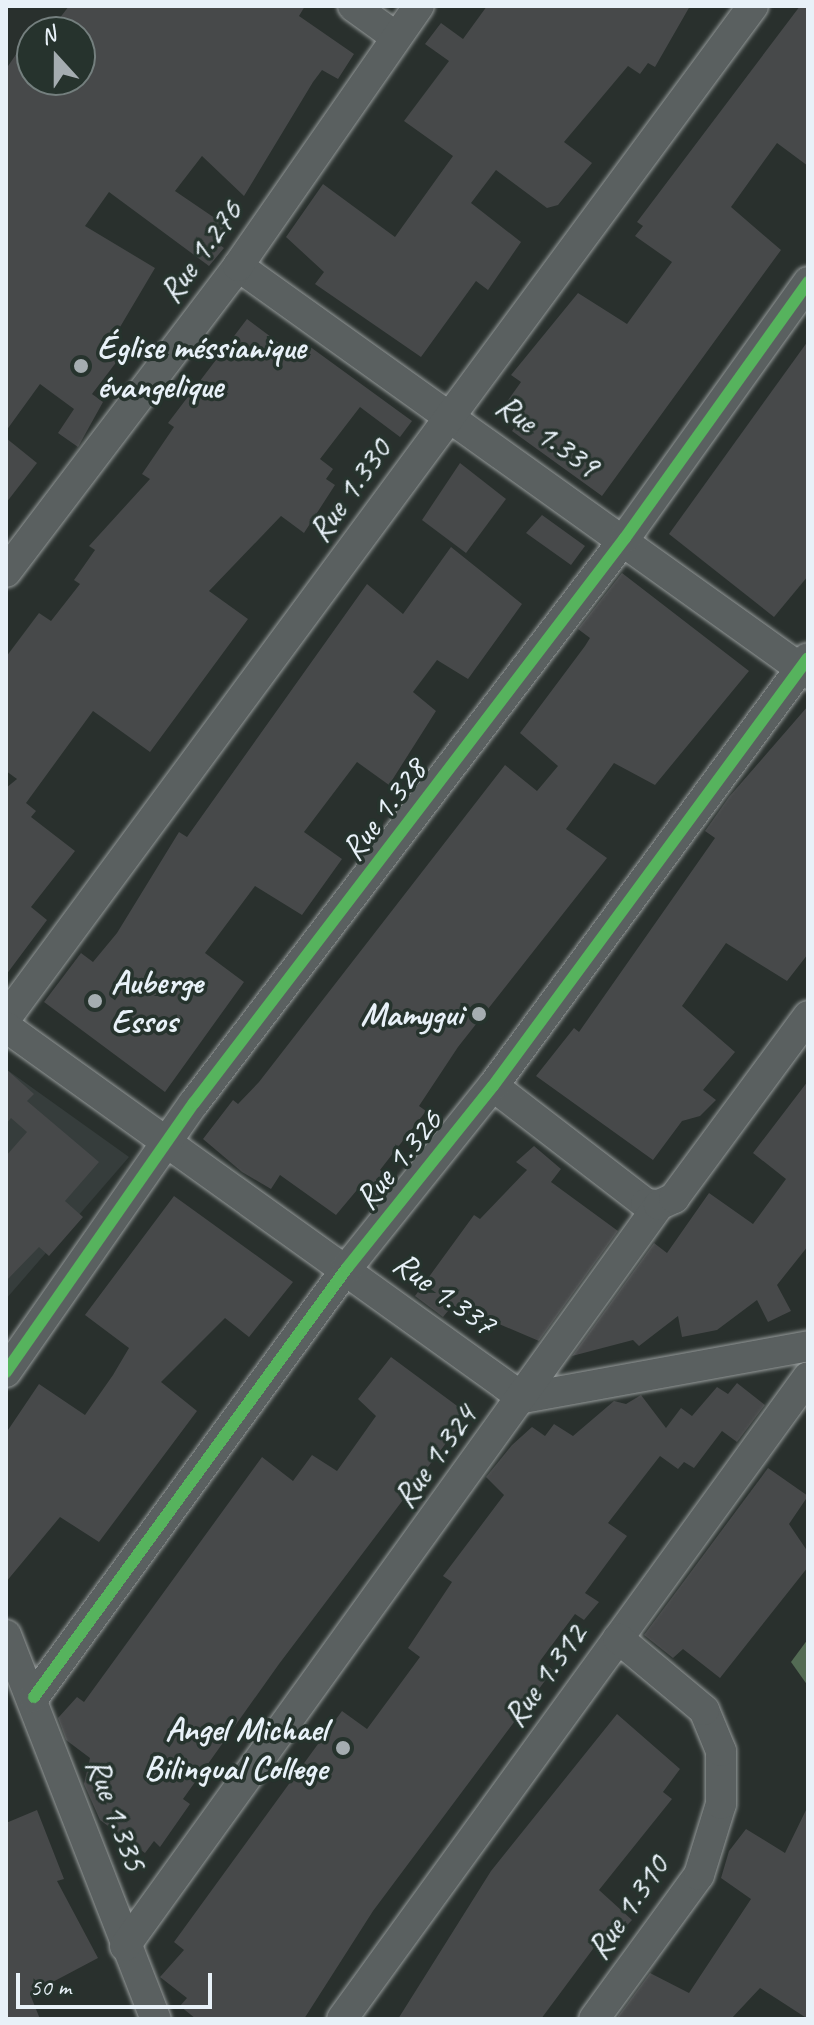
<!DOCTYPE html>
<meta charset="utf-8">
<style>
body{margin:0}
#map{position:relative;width:814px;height:2025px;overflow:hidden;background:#29302d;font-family:Caveat,sans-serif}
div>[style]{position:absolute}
.built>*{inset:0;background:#363d3c}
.green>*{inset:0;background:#536b54}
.building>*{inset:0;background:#47494a}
.roads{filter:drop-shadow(0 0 2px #959a9a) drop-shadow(0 0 2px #959a9a)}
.street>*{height:30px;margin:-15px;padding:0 15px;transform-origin:15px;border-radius:15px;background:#5a6060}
.cycleway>*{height:12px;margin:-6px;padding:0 6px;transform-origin:6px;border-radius:6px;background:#56b35d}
.dots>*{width:22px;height:22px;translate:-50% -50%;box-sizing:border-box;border:4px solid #26332d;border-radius:50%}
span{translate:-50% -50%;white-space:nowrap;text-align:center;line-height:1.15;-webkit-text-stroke:7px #26332d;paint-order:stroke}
.street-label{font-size:34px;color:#e8f1f8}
.poi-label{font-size:34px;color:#e8f1f8;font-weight:700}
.left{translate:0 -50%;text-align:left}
.right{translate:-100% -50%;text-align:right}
.frame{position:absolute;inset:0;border:8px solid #e8f1f8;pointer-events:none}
.north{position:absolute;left:16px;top:16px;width:80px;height:80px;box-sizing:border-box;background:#26332d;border:2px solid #747f7e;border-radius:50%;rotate:339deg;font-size:22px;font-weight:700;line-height:32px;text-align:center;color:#e8f1f8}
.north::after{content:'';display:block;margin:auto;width:28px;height:36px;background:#a5adb1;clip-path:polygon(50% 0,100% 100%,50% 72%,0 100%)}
.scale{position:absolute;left:16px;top:1973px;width:196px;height:36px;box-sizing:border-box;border:4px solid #e8f1f8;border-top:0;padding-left:10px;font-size:24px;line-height:28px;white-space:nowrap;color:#e8f1f8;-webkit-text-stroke:6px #26332d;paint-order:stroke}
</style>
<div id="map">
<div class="built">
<div style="clip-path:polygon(6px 1069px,129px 1157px,6px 1299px)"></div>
</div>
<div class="green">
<div style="clip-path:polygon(808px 1639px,808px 1686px,791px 1662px)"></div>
</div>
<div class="building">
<div style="clip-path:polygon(69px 6px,305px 6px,299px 16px,354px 54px,338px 79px,322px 70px,313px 82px,244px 196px,202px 156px,175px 191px,225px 225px,215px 241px,224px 248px,209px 266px,109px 192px,85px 226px,155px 268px,107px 349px,121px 356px,92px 394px,103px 402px,78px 447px,58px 433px,74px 409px,40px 384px,6px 431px,6px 69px,19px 50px,32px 58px,32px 80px,80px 80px,80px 32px,49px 32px)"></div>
<div style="clip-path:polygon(487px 6px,690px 6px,655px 67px,648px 63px,640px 74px,628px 66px,564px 142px,592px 163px,558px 205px,547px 208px,496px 170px,471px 203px,521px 242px,488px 290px,476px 281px,421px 357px,315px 284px,324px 272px,286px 237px,323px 184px,395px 237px,453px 156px,404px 121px,449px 61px,425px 44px,441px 23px,463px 39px)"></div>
<div style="clip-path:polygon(800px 6px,808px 6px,808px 166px,777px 143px,731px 207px,781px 250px,602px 496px,512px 431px,521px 418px,504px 406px,521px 382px,511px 375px,578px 293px,627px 324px,672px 262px,635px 236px,643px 226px,637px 222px)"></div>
<div style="clip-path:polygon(247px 319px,299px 358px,309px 346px,412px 421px,400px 437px,360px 407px,320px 459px,333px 469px,326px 479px,335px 485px,304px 533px,281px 516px,209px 591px,248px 619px,150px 752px,93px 711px,26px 803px,36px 811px,31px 817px,75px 851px,31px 907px,47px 920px,6px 975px,6px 788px,17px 779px,6px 771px,6px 657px,39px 613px,51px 621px,80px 584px,74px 580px,95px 550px,89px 546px,150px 479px,142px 474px,174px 427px,168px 423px)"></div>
<div style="clip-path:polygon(808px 341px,808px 576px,774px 617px,669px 534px)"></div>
<div style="clip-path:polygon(6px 438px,37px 463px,6px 503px)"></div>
<div style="clip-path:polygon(460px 463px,506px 499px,466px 553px,422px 520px)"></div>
<div style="clip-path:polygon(542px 515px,585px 546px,571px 565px,526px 533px)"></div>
<div style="clip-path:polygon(451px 547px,522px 604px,468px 679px,437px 660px,413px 692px,436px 711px,389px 785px,357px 762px,304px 832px,342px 859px,302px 915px,255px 886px,205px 953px,244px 982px,165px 1092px,44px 1002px,81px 953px,93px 962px,117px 933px,179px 832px,187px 837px,367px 584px,403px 614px)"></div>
<div style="clip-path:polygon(622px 573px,749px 671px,655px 785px,614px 763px,566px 829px,607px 858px,458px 1047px,419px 1106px,426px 1111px,380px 1170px,390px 1178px,377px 1196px,362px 1184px,336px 1215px,280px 1175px,271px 1189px,242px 1172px,203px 1139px,233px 1100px,238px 1104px,259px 1082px,505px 765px,537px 791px,558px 766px,520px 733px,585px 646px,590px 638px,578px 629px)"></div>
<div style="clip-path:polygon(808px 706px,808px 954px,787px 981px,726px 943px,682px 1006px,735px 1052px,703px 1090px,716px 1100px,700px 1116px,682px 1121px,653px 1160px,536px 1076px,574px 1028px,579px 1032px,715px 838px,705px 831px,729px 797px)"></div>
<div style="clip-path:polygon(6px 1069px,34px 1094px,27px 1101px,99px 1162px,65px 1201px,83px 1217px,49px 1256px,39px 1247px,6px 1281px,6px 1156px,27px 1132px,11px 1118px,6px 1124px)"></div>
<div style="clip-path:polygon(808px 1081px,808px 1246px,777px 1285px,791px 1311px,768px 1322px,757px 1300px,717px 1330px,682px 1337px,678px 1316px,639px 1346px,633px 1340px,572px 1356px,654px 1243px,667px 1253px,709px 1193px,753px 1224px,786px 1179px,753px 1153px)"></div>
<div style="clip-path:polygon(534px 1146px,561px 1169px,551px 1182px,618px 1231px,539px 1341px,499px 1324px,494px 1330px,453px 1305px,443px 1317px,415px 1296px,474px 1215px,480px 1219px,527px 1170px,516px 1162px)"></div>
<div style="clip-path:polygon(174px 1196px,293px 1282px,249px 1337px,225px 1318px,161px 1382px,197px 1411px,99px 1542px,60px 1517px,6px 1582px,6px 1433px,39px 1384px,85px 1415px,113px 1375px,129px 1348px,85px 1315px)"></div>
<div style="clip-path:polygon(391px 1357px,468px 1414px,279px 1664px,183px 1799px,190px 1804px,160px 1847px,154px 1841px,145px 1853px,100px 1820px,84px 1784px,90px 1758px,66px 1740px,58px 1718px,77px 1697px,84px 1702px,262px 1457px,293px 1481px,312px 1455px,337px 1471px,376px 1416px,358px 1399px)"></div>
<div style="clip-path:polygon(737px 1383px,765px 1405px,737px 1442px,722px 1431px,694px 1468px,684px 1462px,678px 1469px,660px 1456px,608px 1523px,627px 1536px,585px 1593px,599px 1602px,584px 1620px,575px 1614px,540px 1661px,553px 1670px,373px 1911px,304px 2019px,196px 2019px,180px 2006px,187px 1998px,160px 1977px,184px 1950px,174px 1942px,342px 1711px,367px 1729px,420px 1657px,408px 1648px,452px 1582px,443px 1576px,504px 1495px,486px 1477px,512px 1445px,532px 1427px,545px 1436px,554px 1424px,573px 1436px,614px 1401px,626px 1404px,641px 1395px,666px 1428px,681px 1408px,692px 1416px,717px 1387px,728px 1394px)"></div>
<div style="clip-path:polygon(768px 1468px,808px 1496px,789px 1524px,808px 1552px,808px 1567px,720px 1678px,683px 1649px,673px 1658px,644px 1635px)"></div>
<div style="clip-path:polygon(617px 1714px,680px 1769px,663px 1792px,672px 1799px,599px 1890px,632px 1920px,619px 1934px,610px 1926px,541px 2019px,398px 2019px,491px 1871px)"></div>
<div style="clip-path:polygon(808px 1806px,808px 2019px,760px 1988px,731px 2019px,616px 2019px,650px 1973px,689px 1993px,751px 1899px,721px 1878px,729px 1851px,746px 1829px,785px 1853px)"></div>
<div style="clip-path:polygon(37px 1810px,64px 1879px,57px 1881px,98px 1958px,30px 1994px,40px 2019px,6px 2019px,6px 1823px)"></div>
</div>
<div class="roads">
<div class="street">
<div style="left:353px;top:6px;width:53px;rotate:35.8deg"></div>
<div style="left:238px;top:266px;width:701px;rotate:35.59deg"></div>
<div style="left:6px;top:572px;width:384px;rotate:-52.8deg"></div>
<div style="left:238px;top:266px;width:317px;rotate:-55.2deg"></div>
<div style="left:6px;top:1018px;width:1258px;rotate:-53.57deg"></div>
<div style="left:6px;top:1027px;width:636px;rotate:35.66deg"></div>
<div style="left:523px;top:1398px;width:290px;rotate:-10.3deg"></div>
<div style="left:493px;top:1086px;width:193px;rotate:37.6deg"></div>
<div style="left:646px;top:1204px;width:13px;rotate:4deg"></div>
<div style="left:6px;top:1372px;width:328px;rotate:-55.1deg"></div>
<div style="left:194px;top:1103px;width:711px;rotate:-52.66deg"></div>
<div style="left:625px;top:538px;width:315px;rotate:-54.4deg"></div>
<div style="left:6px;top:1635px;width:412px;rotate:68.7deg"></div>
<div style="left:34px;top:1697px;width:531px;rotate:-53.89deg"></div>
<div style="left:347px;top:1268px;width:233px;rotate:-51.3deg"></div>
<div style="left:493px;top:1086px;width:531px;rotate:-53.65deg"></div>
<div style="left:125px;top:1946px;width:913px;rotate:-54.22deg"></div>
<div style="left:659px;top:1205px;width:17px;rotate:-25deg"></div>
<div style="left:674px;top:1198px;width:226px;rotate:-53.6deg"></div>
<div style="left:342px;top:2019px;width:793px;rotate:-54.03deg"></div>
<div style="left:594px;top:2019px;width:178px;rotate:-53.9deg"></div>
<div style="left:699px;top:1875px;width:74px;rotate:-72.8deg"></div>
<div style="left:721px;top:1804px;width:53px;rotate:-90deg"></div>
<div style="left:721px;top:1751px;width:44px;rotate:-112.5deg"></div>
<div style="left:704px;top:1710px;width:112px;rotate:-140.1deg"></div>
</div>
</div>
<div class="cycleway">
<div style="left:6px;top:1372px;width:328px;rotate:-55.1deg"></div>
<div style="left:194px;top:1103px;width:711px;rotate:-52.66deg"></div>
<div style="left:625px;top:538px;width:315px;rotate:-54.4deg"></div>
<div style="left:34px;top:1697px;width:531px;rotate:-53.89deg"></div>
<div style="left:347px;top:1268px;width:233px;rotate:-51.3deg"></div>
<div style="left:493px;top:1086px;width:531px;rotate:-53.65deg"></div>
</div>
<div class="dots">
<div style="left:81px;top:366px;background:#a5adb1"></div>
<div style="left:95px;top:1001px;background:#a5adb1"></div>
<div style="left:479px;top:1014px;background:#a5adb1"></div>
<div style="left:343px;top:1748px;background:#a5adb1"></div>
</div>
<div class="street-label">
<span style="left:200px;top:251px;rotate:-54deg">Rue 1.276</span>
<span style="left:548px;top:435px;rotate:36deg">Rue 1.339</span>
<span style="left:349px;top:490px;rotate:-54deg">Rue 1.330</span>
<span style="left:383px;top:809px;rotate:-53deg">Rue 1.328</span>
<span style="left:398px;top:1159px;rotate:-51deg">Rue 1.326</span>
<span style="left:445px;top:1293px;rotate:36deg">Rue 1.337</span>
<span style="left:434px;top:1456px;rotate:-54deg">Rue 1.324</span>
<span style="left:544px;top:1675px;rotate:-54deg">Rue 1.312</span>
<span style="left:117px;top:1814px;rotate:70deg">Rue 1.335</span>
<span style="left:627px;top:1907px;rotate:-55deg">Rue 1.310</span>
</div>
<div class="poi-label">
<span class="left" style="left:97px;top:366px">Église méssianique<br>évangelique</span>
<span class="left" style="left:111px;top:1001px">Auberge<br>Essos</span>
<span class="right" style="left:463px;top:1014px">Mamygui</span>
<span class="right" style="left:327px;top:1748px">Angel Michael<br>Bilingual College</span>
</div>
<div class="frame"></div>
<div class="north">N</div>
<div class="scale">50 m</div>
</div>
